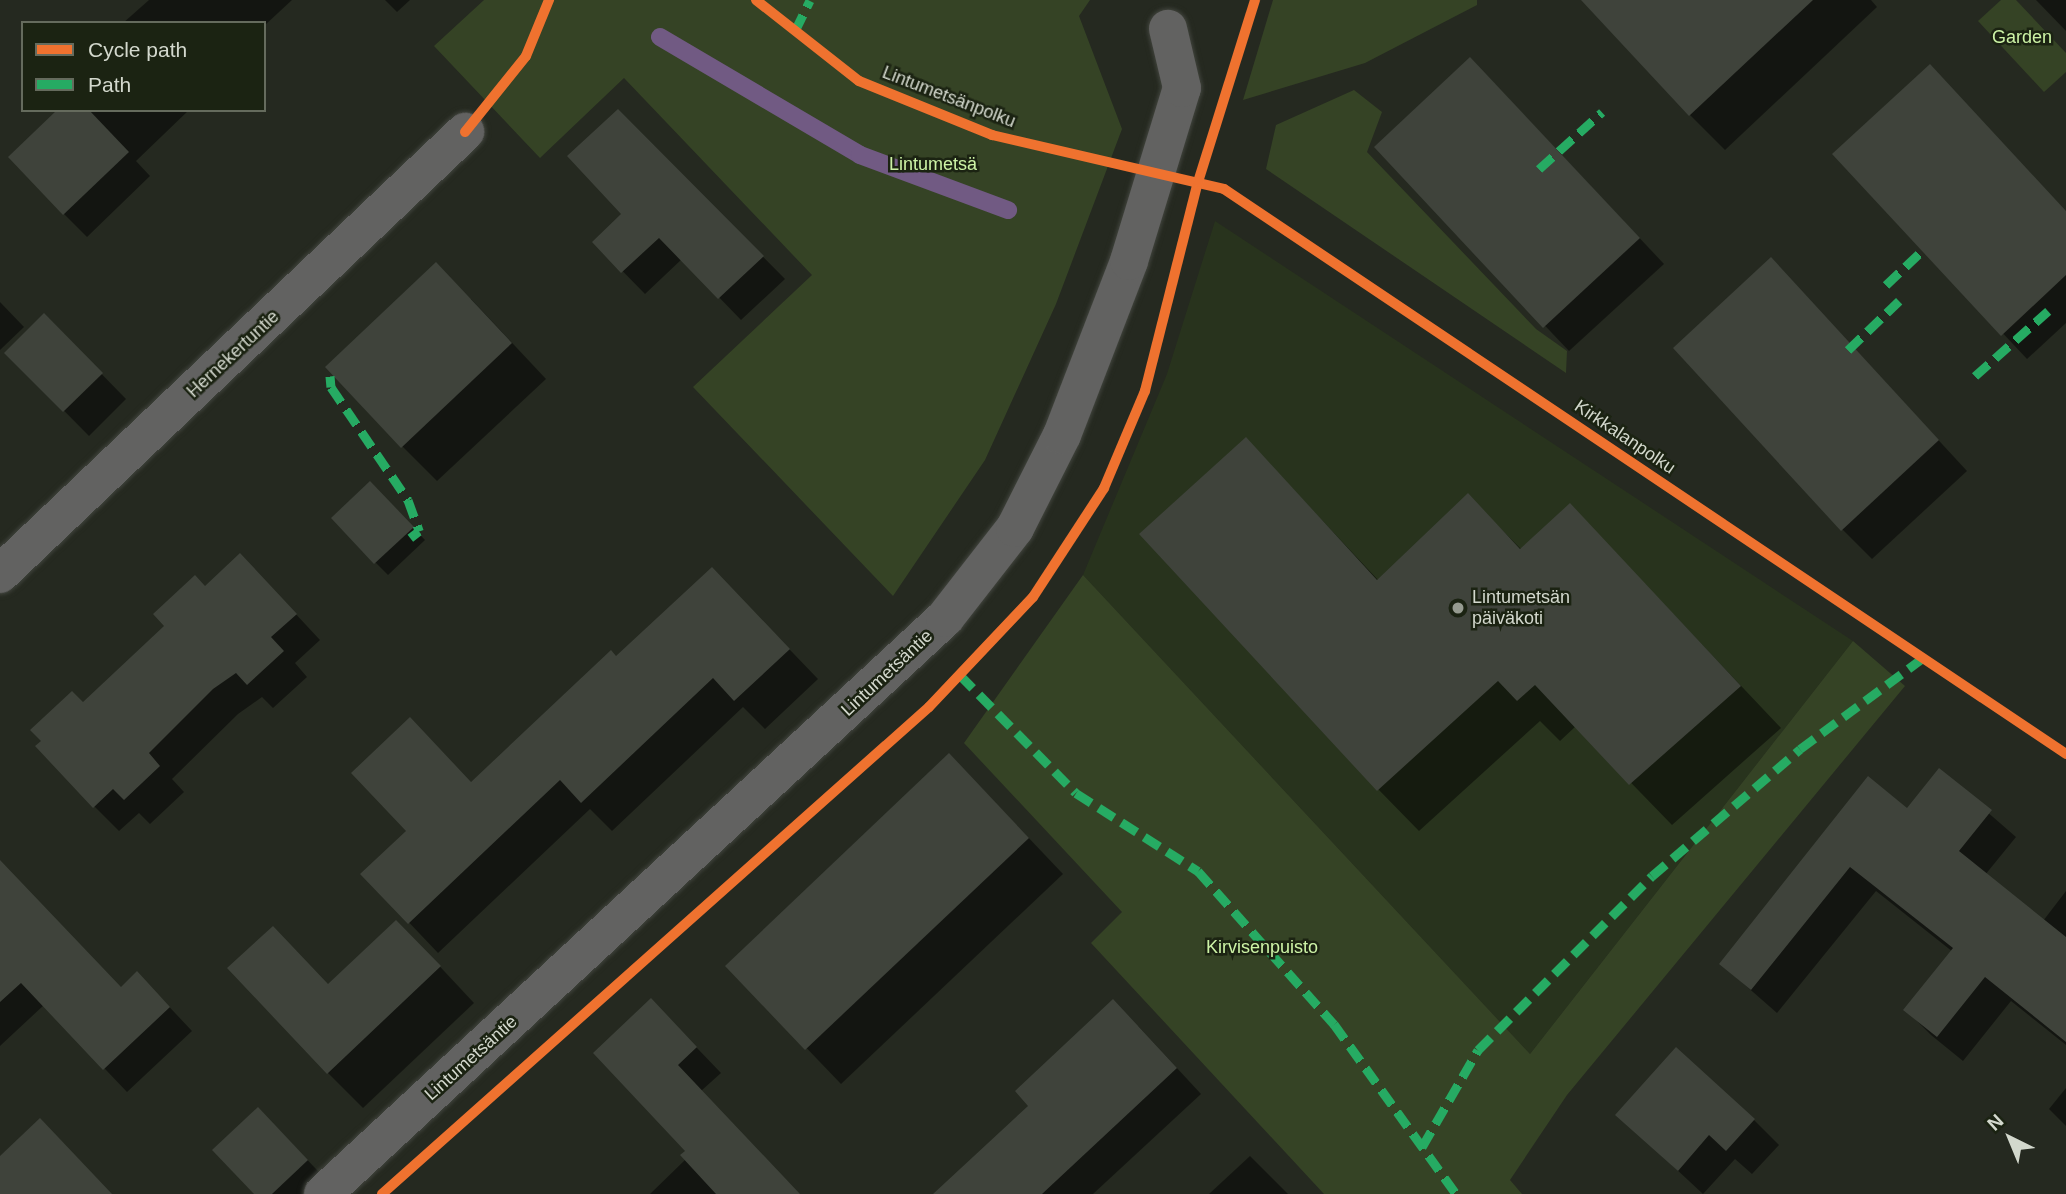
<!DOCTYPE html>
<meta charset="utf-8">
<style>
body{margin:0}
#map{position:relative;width:2066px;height:1194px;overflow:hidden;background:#252920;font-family:Arial,sans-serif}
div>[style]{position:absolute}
.built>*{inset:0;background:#28331d}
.green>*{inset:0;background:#354325}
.shadow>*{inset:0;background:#0007}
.stream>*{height:18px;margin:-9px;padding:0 9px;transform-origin:9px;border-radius:9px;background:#715a83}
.building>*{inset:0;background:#3f433b}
.roads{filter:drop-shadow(0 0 2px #41443d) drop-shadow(0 0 2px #41443d)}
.street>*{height:38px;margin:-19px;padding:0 19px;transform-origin:19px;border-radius:19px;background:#626261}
.quiet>*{height:9px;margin-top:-4.5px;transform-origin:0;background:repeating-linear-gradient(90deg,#26ab63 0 18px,transparent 0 27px)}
.cycleway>*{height:10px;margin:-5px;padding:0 5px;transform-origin:5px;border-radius:5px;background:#ef722f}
.dots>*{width:19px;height:19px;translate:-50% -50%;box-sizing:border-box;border:4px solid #1b2312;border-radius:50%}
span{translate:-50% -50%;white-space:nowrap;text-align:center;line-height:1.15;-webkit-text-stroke:5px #1b2312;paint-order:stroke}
.park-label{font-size:18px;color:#cdf3a6}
.street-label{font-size:18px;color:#d3d8cd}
.poi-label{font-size:18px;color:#d3d8cd}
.left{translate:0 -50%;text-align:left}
.legend{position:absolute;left:21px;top:21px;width:245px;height:91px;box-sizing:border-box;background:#1b2312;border:2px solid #656b5d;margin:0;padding:9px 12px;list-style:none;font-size:21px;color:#d3d8cd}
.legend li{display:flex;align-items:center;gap:14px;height:35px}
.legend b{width:35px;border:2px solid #656b5d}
.north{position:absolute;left:1975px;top:1103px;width:70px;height:70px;-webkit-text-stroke:5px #1b2312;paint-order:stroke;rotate:317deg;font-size:19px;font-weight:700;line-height:28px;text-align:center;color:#d3d8cd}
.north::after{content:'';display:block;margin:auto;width:24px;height:32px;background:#d3d8cd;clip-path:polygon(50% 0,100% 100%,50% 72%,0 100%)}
</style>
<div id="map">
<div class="built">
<div style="clip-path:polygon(1215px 221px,1853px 641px,1530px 1054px,1083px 575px,1167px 374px)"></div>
</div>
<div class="green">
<div style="clip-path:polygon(484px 0,1090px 0,1079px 16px,1122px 129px,1056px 304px,985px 460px,893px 596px,693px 387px,812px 275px,624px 78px,540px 158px,434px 46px)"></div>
<div style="clip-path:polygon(1273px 0,1477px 0,1477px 5px,1365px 63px,1243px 100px)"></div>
<div style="clip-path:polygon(2001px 0,2016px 0,2066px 53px,2066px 72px,2044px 92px,1978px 21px)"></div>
<div style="clip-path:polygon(1354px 90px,1382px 112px,1367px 152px,1536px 329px,1567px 351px,1566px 373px,1266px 169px,1276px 125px)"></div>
<div style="clip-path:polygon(1083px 575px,1530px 1054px,1853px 641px,1905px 686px,1567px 1095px,1510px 1180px,1522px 1194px,1324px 1194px,1091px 943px,1122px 912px,964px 743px)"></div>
</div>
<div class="shadow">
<div style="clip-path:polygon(149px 0,292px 0,264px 26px,123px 23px)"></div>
<div style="clip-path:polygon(385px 0,410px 0,397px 12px)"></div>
<div style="clip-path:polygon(1608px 0,1871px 0,1877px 7px,1725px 150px,1690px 115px)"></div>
<div style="clip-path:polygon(2036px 0,2066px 0,2066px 31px)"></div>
<div style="clip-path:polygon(1495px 84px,1664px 264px,1569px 351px,1376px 147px)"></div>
<div style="clip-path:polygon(60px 110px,189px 110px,136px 161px,150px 176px,87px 237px,64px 214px)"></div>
<div style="clip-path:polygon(618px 111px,785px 279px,741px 320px,682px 259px,645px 294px,594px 242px,624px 214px)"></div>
<div style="clip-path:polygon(1835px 154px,2066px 211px,2066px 323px,2027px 359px)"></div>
<div style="clip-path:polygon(1771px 259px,1967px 471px,1872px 559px,1842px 529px)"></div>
<div style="clip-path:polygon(471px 299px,546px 379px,437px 481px,402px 446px)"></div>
<div style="clip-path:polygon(0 302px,24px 327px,0 350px)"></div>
<div style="clip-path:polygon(44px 315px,126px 399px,89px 436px,7px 353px)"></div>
<div style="clip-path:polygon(1246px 439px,1379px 581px,1468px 496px,1522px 550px,1570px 505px,1781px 728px,1672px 825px,1576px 726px,1560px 741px,1540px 721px,1419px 831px,1378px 789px)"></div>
<div style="clip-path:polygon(383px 496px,425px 540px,388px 575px,375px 562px)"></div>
<div style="clip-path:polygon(265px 581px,320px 640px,295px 663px,307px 677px,273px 708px,262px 697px,238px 714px,172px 779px,184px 792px,150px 824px,139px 813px,119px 831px,94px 806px,83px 704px,205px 588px)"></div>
<div style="clip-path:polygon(741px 599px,818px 679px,765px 729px,743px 707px,612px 831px,590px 809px,438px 953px,363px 874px,617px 658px)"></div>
<div style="clip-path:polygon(1939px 770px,2016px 837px,1985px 875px,2043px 921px,2066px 891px,2066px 1045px,2011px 1001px,1963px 1061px,1931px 1035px,1906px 1010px,1953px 952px,1876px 891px,1777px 1013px,1721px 964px,1908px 810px)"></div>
<div style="clip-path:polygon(984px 791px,1063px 874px,841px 1084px,728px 966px)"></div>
<div style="clip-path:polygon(0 883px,121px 989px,160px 997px,192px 1031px,127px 1092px,44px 1005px,0 1046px)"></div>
<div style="clip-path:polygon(431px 957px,474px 1003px,363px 1108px,328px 1073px,329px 985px)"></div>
<div style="clip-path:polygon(675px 1025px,721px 1073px,701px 1091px,799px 1194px,650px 1194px,686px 1159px,687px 1151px,595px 1053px)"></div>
<div style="clip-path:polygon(1138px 1026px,1201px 1094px,1093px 1194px,936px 1194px)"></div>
<div style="clip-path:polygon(2066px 1088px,2066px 1126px,2049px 1109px)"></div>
<div style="clip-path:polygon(1618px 1115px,1754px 1120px,1779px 1145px,1752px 1174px,1735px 1159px,1703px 1194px)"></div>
<div style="clip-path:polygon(283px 1134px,332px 1186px,323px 1194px,256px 1194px)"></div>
<div style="clip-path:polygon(1250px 1156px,1288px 1194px,1209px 1194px)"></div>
</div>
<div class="stream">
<div style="left:660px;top:37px;width:232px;rotate:30.5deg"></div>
<div style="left:860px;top:155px;width:158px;rotate:20.4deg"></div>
</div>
<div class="building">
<div style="clip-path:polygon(1581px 0,1813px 0,1689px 116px)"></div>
<div style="clip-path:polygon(1470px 57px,1640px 238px,1543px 328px,1374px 147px)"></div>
<div style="clip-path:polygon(1930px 64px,2066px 211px,2066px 275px,2001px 336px,1832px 154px)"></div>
<div style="clip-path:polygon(618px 109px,764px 256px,718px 299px,659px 238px,621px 273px,592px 242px,621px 214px,567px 156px)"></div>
<div style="clip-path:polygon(57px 110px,89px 110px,129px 152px,63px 215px,8px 157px)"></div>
<div style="clip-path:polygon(1771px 257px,1939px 440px,1841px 531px,1673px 348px)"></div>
<div style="clip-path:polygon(436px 262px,512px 343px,401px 448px,325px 367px)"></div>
<div style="clip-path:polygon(44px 313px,103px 373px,63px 412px,4px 353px)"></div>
<div style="clip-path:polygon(1246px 437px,1377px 580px,1468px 493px,1520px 549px,1570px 503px,1741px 686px,1629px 785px,1535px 685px,1517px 701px,1498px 681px,1377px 791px,1139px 534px)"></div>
<div style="clip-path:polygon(370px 481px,414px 527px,374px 564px,331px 518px)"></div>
<div style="clip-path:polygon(240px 553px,297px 614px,271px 637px,284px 651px,247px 685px,236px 673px,213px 689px,149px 753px,160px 766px,124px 800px,113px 789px,93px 808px,35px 746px,41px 741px,30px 730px,72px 691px,83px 702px,164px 626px,153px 614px,195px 575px,205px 586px)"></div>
<div style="clip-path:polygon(712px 567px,790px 649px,734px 701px,713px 678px,581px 803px,560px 780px,408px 924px,360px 874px,406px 831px,351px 773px,410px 717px,471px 782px,611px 650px,616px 656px)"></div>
<div style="clip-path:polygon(949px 753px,1029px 838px,805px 1050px,725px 966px)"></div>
<div style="clip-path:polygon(1939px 768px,1992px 810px,1959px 851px,2066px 937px,2066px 1042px,1985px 977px,1937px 1037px,1903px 1010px,1953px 948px,1850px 867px,1751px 990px,1719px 964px,1868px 776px,1907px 808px)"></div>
<div style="clip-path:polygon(0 860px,121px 987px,137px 971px,170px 1007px,103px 1070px,21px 983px,0 1002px)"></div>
<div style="clip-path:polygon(396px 920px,441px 966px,327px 1074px,227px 968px,273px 926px,328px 984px)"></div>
<div style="clip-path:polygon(651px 998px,697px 1047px,678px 1065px,800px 1194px,716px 1194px,680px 1155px,685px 1151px,593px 1053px)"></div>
<div style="clip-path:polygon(1113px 999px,1177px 1068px,1042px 1194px,933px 1194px,1028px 1106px,1015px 1091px)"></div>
<div style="clip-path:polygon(1676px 1047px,1755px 1119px,1726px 1151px,1709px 1135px,1678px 1171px,1615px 1115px)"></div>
<div style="clip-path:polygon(258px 1107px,308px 1160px,272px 1194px,254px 1194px,212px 1150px)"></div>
<div style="clip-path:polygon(40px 1118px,112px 1194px,0 1194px,0 1156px)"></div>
</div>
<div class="roads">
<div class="street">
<div style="left:0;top:574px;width:642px;rotate:-43.55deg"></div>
<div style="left:323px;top:1194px;width:848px;rotate:-42.8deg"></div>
<div style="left:945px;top:618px;width:114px;rotate:-52.1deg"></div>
<div style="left:1015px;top:528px;width:104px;rotate:-63.2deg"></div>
<div style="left:1062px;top:435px;width:186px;rotate:-68.9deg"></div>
<div style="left:1129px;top:261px;width:181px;rotate:-73deg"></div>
<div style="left:1182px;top:88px;width:61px;rotate:-103.3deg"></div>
</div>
</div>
<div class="quiet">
<div style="left:795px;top:31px;width:34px;rotate:-64deg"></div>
<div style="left:1539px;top:169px;width:85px;rotate:-42.1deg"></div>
<div style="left:1886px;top:285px;width:52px;rotate:-43.5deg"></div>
<div style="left:1848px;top:350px;width:71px;rotate:-43.9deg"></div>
<div style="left:330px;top:376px;width:11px;rotate:85deg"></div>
<div style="left:331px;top:387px;width:137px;rotate:55.7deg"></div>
<div style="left:408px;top:500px;width:33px;rotate:70deg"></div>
<div style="left:419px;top:531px;width:11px;rotate:142deg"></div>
<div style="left:1975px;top:376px;width:98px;rotate:-41.7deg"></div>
<div style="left:960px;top:675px;width:165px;rotate:45.5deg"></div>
<div style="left:1076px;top:793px;width:145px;rotate:32.6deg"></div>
<div style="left:1198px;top:871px;width:205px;rotate:48.4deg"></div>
<div style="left:1334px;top:1024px;width:209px;rotate:54.3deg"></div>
<div style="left:1422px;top:1147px;width:112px;rotate:-60deg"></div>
<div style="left:1478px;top:1050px;width:246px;rotate:-45deg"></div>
<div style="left:1652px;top:876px;width:195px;rotate:-40.6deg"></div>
<div style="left:1800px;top:749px;width:153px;rotate:-36.5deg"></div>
</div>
<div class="cycleway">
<div style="left:756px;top:0;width:131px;rotate:38.2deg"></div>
<div style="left:859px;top:81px;width:144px;rotate:22.1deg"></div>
<div style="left:992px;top:135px;width:238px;rotate:13.1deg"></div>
<div style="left:1224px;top:189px;width:1014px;rotate:33.86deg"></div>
<div style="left:465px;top:132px;width:97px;rotate:-51.2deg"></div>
<div style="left:526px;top:56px;width:61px;rotate:-67.7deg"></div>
<div style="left:382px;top:1194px;width:732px;rotate:-41.68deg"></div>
<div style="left:929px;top:707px;width:151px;rotate:-46.6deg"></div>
<div style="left:1033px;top:597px;width:130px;rotate:-56.9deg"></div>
<div style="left:1104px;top:488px;width:105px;rotate:-67.1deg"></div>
<div style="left:1145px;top:391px;width:216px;rotate:-75.8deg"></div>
<div style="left:1198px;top:182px;width:191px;rotate:-72.6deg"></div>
</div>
<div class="dots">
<div style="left:1458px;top:608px;background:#969b90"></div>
</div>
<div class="park-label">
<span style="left:2022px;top:37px">Garden</span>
<span style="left:933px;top:164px">Lintumetsä</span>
<span style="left:1262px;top:947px">Kirvisenpuisto</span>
</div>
<div class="street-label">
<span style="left:949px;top:97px;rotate:21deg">Lintumetsänpolku</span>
<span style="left:233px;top:354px;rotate:-43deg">Hernekertuntie</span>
<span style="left:1625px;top:437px;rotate:34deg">Kirkkalanpolku</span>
<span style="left:887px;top:673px;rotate:-43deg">Lintumetsäntie</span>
<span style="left:471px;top:1058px;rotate:-42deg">Lintumetsäntie</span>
</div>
<div class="poi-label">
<span class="left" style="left:1472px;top:608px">Lintumetsän<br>päiväkoti</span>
</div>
<ul class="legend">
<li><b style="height:9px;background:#ef722f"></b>Cycle path</li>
<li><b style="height:9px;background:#26ab63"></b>Path</li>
</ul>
<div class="north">N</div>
</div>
